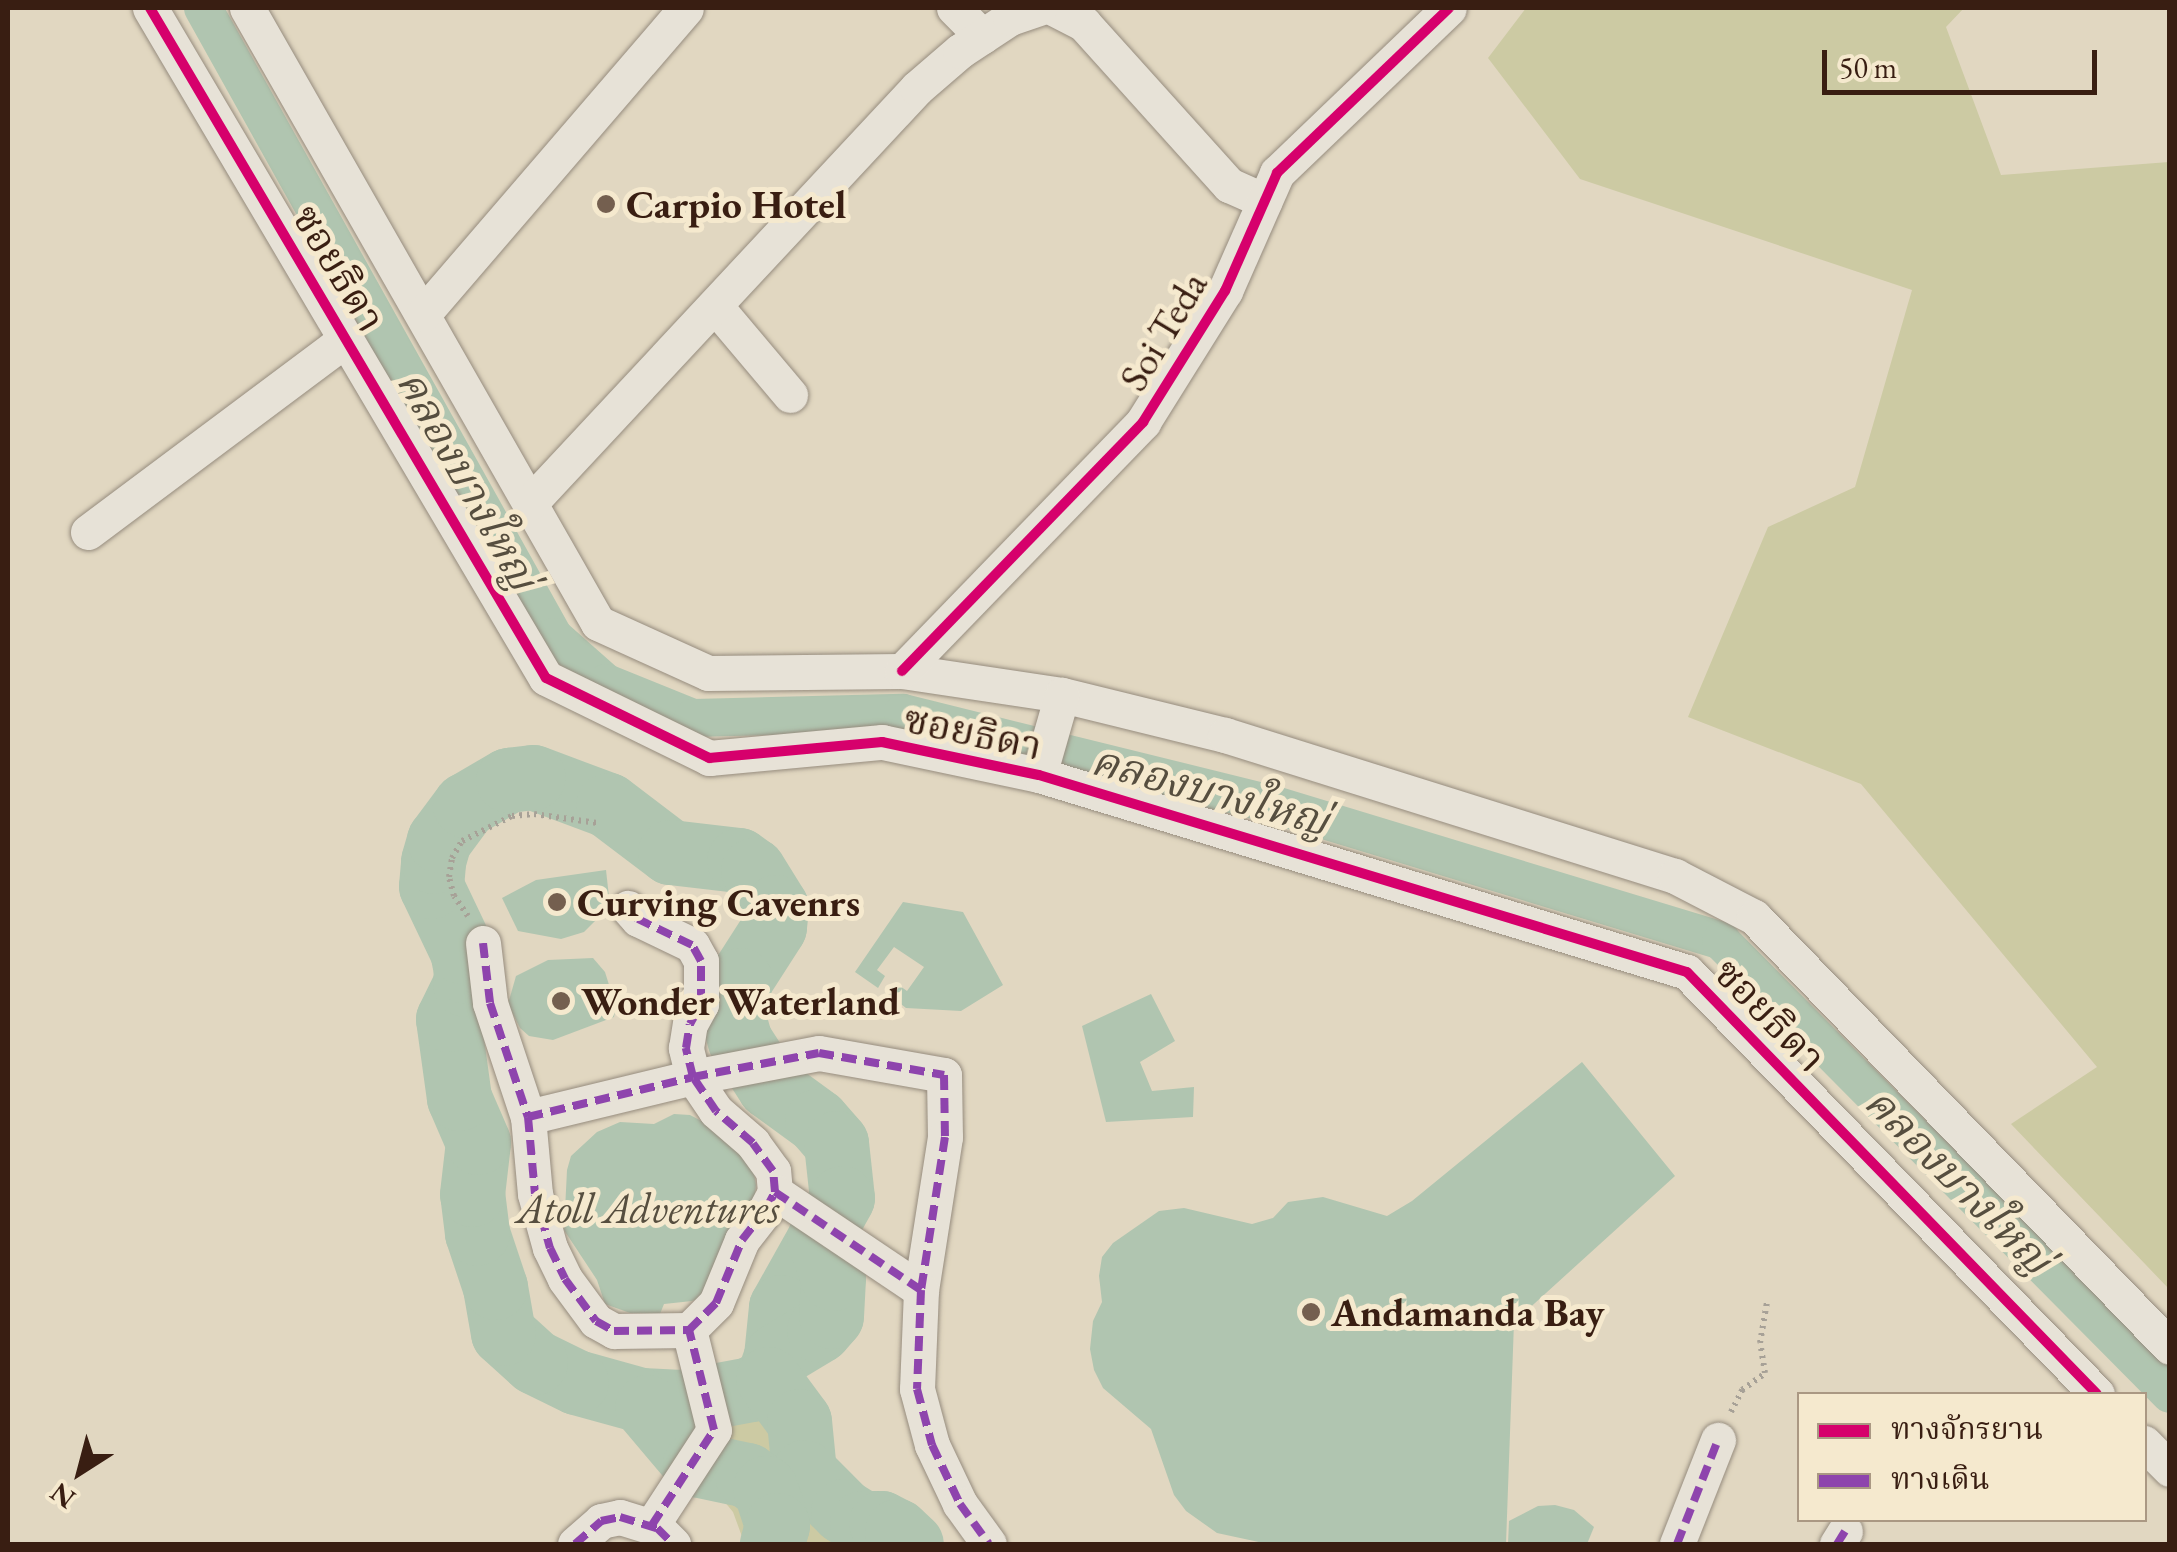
<!DOCTYPE html>
<meta charset="utf-8">
<style>
body{margin:0}
#map{position:relative;width:2177px;height:1552px;overflow:hidden;background:#e1d7c1;font-family:"EB Garamond","Noto Serif Thai",serif}
div>[style]{position:absolute}
.green>*{inset:0;background:#cccaa3}
.water>*{inset:0;background:#b0c5b0}
.canal>*{height:38px;margin:-19px;padding:0 19px;transform-origin:19px;border-radius:19px;background:#b0c5b0}
.river>*{height:65px;margin:-32.5px;padding:0 32.5px;transform-origin:32.5px;border-radius:32.5px;background:#b0c5b0}
.path>*{height:6px;margin-top:-3px;transform-origin:0;background:repeating-linear-gradient(90deg,#a7a197 0 2.5px,transparent 0 7.5px)}
.roads{filter:drop-shadow(0 0 2px #968c7e) drop-shadow(0 0 2px #968c7e)}
.minor>*{height:35px;margin:-17.5px;padding:0 17.5px;transform-origin:17.5px;border-radius:17.5px;background:#e7e2d7}
.quiet>*{height:8px;margin-top:-4px;transform-origin:0;background:repeating-linear-gradient(90deg,#8e44ad 0 15px,transparent 0 23px)}
.cycleway>*{height:10px;margin:-5px;padding:0 5px;transform-origin:5px;border-radius:5px;background:#d6006c}
.dots>*{width:28px;height:28px;translate:-50% -50%;box-sizing:border-box;border:5px solid #f5e9ce;border-radius:50%}
span{translate:-50% -50%;white-space:nowrap;text-align:center;line-height:1.15;-webkit-text-stroke:10px #f5e9ce;paint-order:stroke}
.poi-label{font-size:40px;color:#391e12;font-weight:700}
.left{translate:0 -50%;text-align:left}
.street-label{font-size:40px;color:#391e12}
.water-label{font-size:42px;color:#564e3f;font-style:italic}
.frame{position:absolute;inset:0;border:10px solid #391e12;pointer-events:none}
.legend{position:absolute;left:1797px;top:1392px;width:350px;height:130px;box-sizing:border-box;background:#f5e9ce;border:2px solid #aa9883;margin:0;padding:12px 18px;list-style:none;font-size:30px;color:#391e12}
.legend li{display:flex;align-items:center;gap:20px;height:50px}
.legend b{width:50px;border:2px solid #aa9883}
.north{position:absolute;left:30px;top:1422px;width:100px;height:100px;-webkit-text-stroke:8px #f5e9ce;paint-order:stroke;rotate:216deg;font-size:28px;font-weight:700;line-height:40px;text-align:center;color:#391e12}
.north::after{content:'';display:block;margin:auto;width:35px;height:45px;background:#391e12;clip-path:polygon(50% 0,100% 100%,50% 72%,0 100%)}
.scale{position:absolute;left:1822px;top:50px;width:275px;height:45px;box-sizing:border-box;border:5px solid #391e12;border-top:0;padding-left:12px;font-size:30px;line-height:35px;white-space:nowrap;color:#391e12;-webkit-text-stroke:8px #f5e9ce;paint-order:stroke}
</style>
<div id="map">
<div class="green">
<div style="clip-path:polygon(1526px 8px,1964px 8px,1946px 27px,2001px 175px,2169px 162px,2169px 1289px,2011px 1124px,2097px 1067px,1861px 784px,1688px 717px,1768px 527px,1855px 487px,1912px 290px,1580px 179px,1488px 58px)"></div>
<div style="clip-path:polygon(768px 1379px,799px 1421px,805px 1472px,826px 1490px,881px 1498px,904px 1511px,940px 1544px,744px 1542px,733px 1512px,641px 1400px,681px 1402px,728px 1396px)"></div>
</div>
<div class="water">
<div style="clip-path:polygon(606px 870px,610px 906px,584px 932px,561px 939px,518px 931px,502px 898px,536px 880px)"></div>
<div style="clip-path:polygon(903px 902px,963px 912px,1003px 985px,961px 1011px,906px 1008px,892px 997px,900px 986px,907px 991px,924px 967px,894px 947px,877px 970px,885px 976px,878px 988px,855px 972px)"></div>
<div style="clip-path:polygon(593px 958px,605px 972px,616px 1007px,614px 1017px,553px 1040px,529px 1036px,520px 1028px,508px 1004px,516px 976px,548px 960px)"></div>
<div style="clip-path:polygon(1151px 994px,1175px 1041px,1140px 1062px,1152px 1091px,1194px 1087px,1193px 1117px,1106px 1122px,1082px 1026px)"></div>
<div style="clip-path:polygon(1582px 1062px,1675px 1176px,1514px 1322px,1506px 1544px,1268px 1544px,1217px 1533px,1186px 1511px,1174px 1495px,1151px 1429px,1103px 1388px,1094px 1370px,1090px 1349px,1093px 1321px,1102px 1302px,1099px 1276px,1102px 1257px,1113px 1243px,1159px 1211px,1184px 1208px,1252px 1224px,1273px 1218px,1288px 1202px,1323px 1197px,1387px 1216px,1412px 1201px)"></div>
<div style="clip-path:polygon(674px 1114px,690px 1115px,711px 1126px,752px 1161px,756px 1185px,753px 1210px,714px 1292px,692px 1301px,664px 1304px,660px 1314px,630px 1313px,605px 1304px,597px 1280px,564px 1230px,567px 1170px,571px 1156px,597px 1132px,620px 1122px,654px 1124px)"></div>
<div style="clip-path:polygon(1555px 1505px,1574px 1510px,1594px 1527px,1587px 1544px,1508px 1544px,1509px 1521px,1538px 1506px)"></div>
</div>
<div class="canal">
<div style="left:203px;top:8px;width:720px;rotate:60.84deg"></div>
<div style="left:554px;top:637px;width:69px;rotate:41.5deg"></div>
<div style="left:606px;top:683px;width:94px;rotate:21.9deg"></div>
<div style="left:693px;top:718px;width:210px;rotate:-1.4deg"></div>
<div style="left:903px;top:713px;width:376px;rotate:13.9deg"></div>
<div style="left:1268px;top:803px;width:474px;rotate:16.9deg"></div>
<div style="left:1721px;top:941px;width:638px;rotate:45.25deg"></div>
</div>
<div class="river">
<div style="left:533px;top:777px;width:80px;rotate:20.5deg"></div>
<div style="left:608px;top:805px;width:78px;rotate:37.2deg"></div>
<div style="left:670px;top:852px;width:69px;rotate:6.6deg"></div>
<div style="left:739px;top:860px;width:17px;rotate:36deg"></div>
<div style="left:753px;top:870px;width:44px;rotate:58.1deg"></div>
<div style="left:776px;top:907px;width:20px;rotate:96deg"></div>
<div style="left:774px;top:927px;width:63px;rotate:122.7deg"></div>
<div style="left:740px;top:980px;width:38px;rotate:101deg"></div>
<div style="left:733px;top:1017px;width:25px;rotate:74deg"></div>
<div style="left:740px;top:1041px;width:54px;rotate:57.2deg"></div>
<div style="left:769px;top:1086px;width:59px;rotate:36.1deg"></div>
<div style="left:817px;top:1121px;width:29px;rotate:49deg"></div>
<div style="left:836px;top:1143px;width:55px;rotate:83.8deg"></div>
<div style="left:842px;top:1198px;width:125px;rotate:119.2deg"></div>
<div style="left:781px;top:1307px;width:49px;rotate:95.8deg"></div>
<div style="left:776px;top:1356px;width:24px;rotate:109deg"></div>
<div style="left:768px;top:1379px;width:20px;rotate:150deg"></div>
<div style="left:751px;top:1389px;width:71px;rotate:169.5deg"></div>
<div style="left:681px;top:1402px;width:40px;rotate:-177.1deg"></div>
<div style="left:641px;top:1400px;width:67px;rotate:-164.5deg"></div>
<div style="left:576px;top:1382px;width:46px;rotate:-154deg"></div>
<div style="left:535px;top:1362px;width:43px;rotate:-137.8deg"></div>
<div style="left:503px;top:1333px;width:47px;rotate:-99.9deg"></div>
<div style="left:495px;top:1287px;width:57px;rotate:-108.4deg"></div>
<div style="left:477px;top:1233px;width:39px;rotate:-97deg"></div>
<div style="left:472px;top:1194px;width:52px;rotate:-83.4deg"></div>
<div style="left:478px;top:1142px;width:48px;rotate:-113.4deg"></div>
<div style="left:459px;top:1098px;width:80px;rotate:-97.9deg"></div>
<div style="left:448px;top:1019px;width:39px;rotate:-64deg"></div>
<div style="left:465px;top:984px;width:13px;rotate:-86deg"></div>
<div style="left:466px;top:971px;width:20px;rotate:-101deg"></div>
<div style="left:462px;top:951px;width:72px;rotate:-115.5deg"></div>
<div style="left:431px;top:886px;width:25px;rotate:-85deg"></div>
<div style="left:433px;top:861px;width:22px;rotate:-74deg"></div>
<div style="left:439px;top:840px;width:44px;rotate:-53.4deg"></div>
<div style="left:465px;top:805px;width:50px;rotate:-30.2deg"></div>
<div style="left:508px;top:780px;width:25px;rotate:-7deg"></div>
<div style="left:776px;top:1356px;width:50px;rotate:-31.2deg"></div>
<div style="left:819px;top:1330px;width:18px;rotate:-49deg"></div>
<div style="left:831px;top:1316px;width:38px;rotate:-87deg"></div>
<div style="left:833px;top:1278px;width:42px;rotate:-109.3deg"></div>
<div style="left:768px;top:1379px;width:52px;rotate:53.6deg"></div>
<div style="left:799px;top:1421px;width:51px;rotate:84.4deg"></div>
<div style="left:804px;top:1472px;width:55px;rotate:45deg"></div>
<div style="left:843px;top:1511px;width:22px;rotate:32deg"></div>
<div style="left:862px;top:1523px;width:19px"></div>
<div style="left:881px;top:1523px;width:18px;rotate:27deg"></div>
<div style="left:897px;top:1531px;width:19px;rotate:43deg"></div>
<div style="left:647px;top:1407px;width:75px;rotate:49.9deg"></div>
<div style="left:695px;top:1464px;width:53px;rotate:11.9deg"></div>
<div style="left:747px;top:1475px;width:22px;rotate:36deg"></div>
<div style="left:765px;top:1488px;width:39px;rotate:72deg"></div>
<div style="left:777px;top:1525px;width:20px;rotate:105deg"></div>
</div>
<div class="path">
<div style="left:468px;top:916px;width:24px;rotate:-125deg"></div>
<div style="left:454px;top:896px;width:20px;rotate:-105deg"></div>
<div style="left:449px;top:877px;width:19px;rotate:-81deg"></div>
<div style="left:452px;top:858px;width:20px;rotate:-60deg"></div>
<div style="left:462px;top:841px;width:56px;rotate:-26.6deg"></div>
<div style="left:512px;top:816px;width:22px;rotate:-5deg"></div>
<div style="left:534px;top:814px;width:64px;rotate:8.1deg"></div>
<div style="left:1731px;top:1412px;width:25px;rotate:-63deg"></div>
<div style="left:1742px;top:1390px;width:29px;rotate:-36deg"></div>
<div style="left:1765px;top:1373px;width:30px;rotate:-99deg"></div>
<div style="left:1760px;top:1343px;width:42px;rotate:-80.3deg"></div>
</div>
<div class="roads">
<div class="minor">
<div style="left:150px;top:8px;width:778px;rotate:59.42deg"></div>
<div style="left:546px;top:678px;width:182px;rotate:26.1deg"></div>
<div style="left:709px;top:758px;width:174px;rotate:-5.3deg"></div>
<div style="left:882px;top:742px;width:160px;rotate:11.9deg"></div>
<div style="left:1039px;top:775px;width:677px;rotate:16.91deg"></div>
<div style="left:1687px;top:972px;width:588px;rotate:45.83deg"></div>
<div style="left:247px;top:8px;width:708px;rotate:60.29deg"></div>
<div style="left:598px;top:623px;width:121px;rotate:24.4deg"></div>
<div style="left:708px;top:673px;width:194px;rotate:-0.6deg"></div>
<div style="left:902px;top:671px;width:162px;rotate:8.5deg"></div>
<div style="left:1062px;top:695px;width:168px;rotate:13.8deg"></div>
<div style="left:1225px;top:735px;width:472px;rotate:17.4deg"></div>
<div style="left:1675px;top:876px;width:89px;rotate:27.4deg"></div>
<div style="left:1754px;top:917px;width:598px;rotate:45.95deg"></div>
<div style="left:954px;top:8px;width:40px;rotate:45deg"></div>
<div style="left:1053px;top:8px;width:35px;rotate:27deg"></div>
<div style="left:1084px;top:24px;width:217px;rotate:48deg"></div>
<div style="left:1229px;top:185px;width:39px;rotate:24deg"></div>
<div style="left:716px;top:307px;width:115px;rotate:49.9deg"></div>
<div style="left:423px;top:314px;width:403px;rotate:-49.3deg"></div>
<div style="left:530px;top:503px;width:567px;rotate:-47deg"></div>
<div style="left:917px;top:88px;width:57px;rotate:-40.7deg"></div>
<div style="left:960px;top:51px;width:60px;rotate:-33.4deg"></div>
<div style="left:1010px;top:18px;width:31px;rotate:-19deg"></div>
<div style="left:88px;top:532px;width:322px;rotate:-36.8deg"></div>
<div style="left:902px;top:671px;width:347px;rotate:-45.9deg"></div>
<div style="left:1143px;top:422px;width:155px;rotate:-58deg"></div>
<div style="left:1225px;top:291px;width:129px;rotate:-66.2deg"></div>
<div style="left:1277px;top:173px;width:238px;rotate:-43.8deg"></div>
<div style="left:1039px;top:775px;width:83px;rotate:-74deg"></div>
<div style="left:483px;top:943px;width:60px;rotate:83.3deg"></div>
<div style="left:490px;top:1003px;width:120px;rotate:71.6deg"></div>
<div style="left:528px;top:1117px;width:77px;rotate:84.8deg"></div>
<div style="left:535px;top:1194px;width:56px;rotate:74.5deg"></div>
<div style="left:550px;top:1248px;width:34px;rotate:64deg"></div>
<div style="left:565px;top:1279px;width:52px;rotate:53.6deg"></div>
<div style="left:596px;top:1321px;width:21px;rotate:29deg"></div>
<div style="left:614px;top:1331px;width:75px;rotate:-0.8deg"></div>
<div style="left:689px;top:1330px;width:38px;rotate:-45deg"></div>
<div style="left:716px;top:1303px;width:68px;rotate:-67.6deg"></div>
<div style="left:742px;top:1240px;width:39px;rotate:-52deg"></div>
<div style="left:766px;top:1209px;width:19px;rotate:-62deg"></div>
<div style="left:775px;top:1192px;width:21px;rotate:-95deg"></div>
<div style="left:773px;top:1171px;width:34px;rotate:-126deg"></div>
<div style="left:753px;top:1143px;width:49px;rotate:-139.1deg"></div>
<div style="left:716px;top:1111px;width:41px;rotate:-124.1deg"></div>
<div style="left:693px;top:1077px;width:30px;rotate:-104deg"></div>
<div style="left:686px;top:1048px;width:24px;rotate:-81deg"></div>
<div style="left:690px;top:1024px;width:23px;rotate:-61deg"></div>
<div style="left:701px;top:1004px;width:43px;rotate:-90deg"></div>
<div style="left:701px;top:961px;width:18px;rotate:-119deg"></div>
<div style="left:692px;top:945px;width:60px;rotate:-154.3deg"></div>
<div style="left:638px;top:919px;width:15px;rotate:-132deg"></div>
<div style="left:528px;top:1117px;width:170px;rotate:-13.6deg"></div>
<div style="left:693px;top:1077px;width:128px;rotate:-10.8deg"></div>
<div style="left:819px;top:1053px;width:127px;rotate:10deg"></div>
<div style="left:944px;top:1075px;width:62px;rotate:89.1deg"></div>
<div style="left:945px;top:1137px;width:155px;rotate:98.9deg"></div>
<div style="left:921px;top:1290px;width:99px;rotate:92.3deg"></div>
<div style="left:917px;top:1389px;width:58px;rotate:75deg"></div>
<div style="left:932px;top:1445px;width:65px;rotate:64.6deg"></div>
<div style="left:960px;top:1504px;width:49px;rotate:54.1deg"></div>
<div style="left:775px;top:1192px;width:176px;rotate:33.9deg"></div>
<div style="left:2144px;top:1443px;width:37px;rotate:45deg"></div>
<div style="left:652px;top:1525px;width:113px;rotate:-56.9deg"></div>
<div style="left:714px;top:1430px;width:103px;rotate:-104deg"></div>
<div style="left:575px;top:1544px;width:35px;rotate:-41deg"></div>
<div style="left:601px;top:1521px;width:19px;rotate:-12deg"></div>
<div style="left:620px;top:1517px;width:39px;rotate:17deg"></div>
<div style="left:657px;top:1528px;width:23px;rotate:45deg"></div>
<div style="left:1677px;top:1544px;width:112px;rotate:-68.5deg"></div>
<div style="left:1837px;top:1544px;width:15px;rotate:-58deg"></div>
</div>
</div>
<div class="quiet">
<div style="left:483px;top:943px;width:60px;rotate:83.3deg"></div>
<div style="left:490px;top:1003px;width:120px;rotate:71.6deg"></div>
<div style="left:528px;top:1117px;width:77px;rotate:84.8deg"></div>
<div style="left:535px;top:1194px;width:56px;rotate:74.5deg"></div>
<div style="left:550px;top:1248px;width:34px;rotate:64deg"></div>
<div style="left:565px;top:1279px;width:52px;rotate:53.6deg"></div>
<div style="left:596px;top:1321px;width:21px;rotate:29deg"></div>
<div style="left:614px;top:1331px;width:75px;rotate:-0.8deg"></div>
<div style="left:689px;top:1330px;width:38px;rotate:-45deg"></div>
<div style="left:716px;top:1303px;width:68px;rotate:-67.6deg"></div>
<div style="left:742px;top:1240px;width:39px;rotate:-52deg"></div>
<div style="left:766px;top:1209px;width:19px;rotate:-62deg"></div>
<div style="left:775px;top:1192px;width:21px;rotate:-95deg"></div>
<div style="left:773px;top:1171px;width:34px;rotate:-126deg"></div>
<div style="left:753px;top:1143px;width:49px;rotate:-139.1deg"></div>
<div style="left:716px;top:1111px;width:41px;rotate:-124.1deg"></div>
<div style="left:693px;top:1077px;width:30px;rotate:-104deg"></div>
<div style="left:686px;top:1048px;width:24px;rotate:-81deg"></div>
<div style="left:690px;top:1024px;width:23px;rotate:-61deg"></div>
<div style="left:701px;top:1004px;width:43px;rotate:-90deg"></div>
<div style="left:701px;top:961px;width:18px;rotate:-119deg"></div>
<div style="left:692px;top:945px;width:60px;rotate:-154.3deg"></div>
<div style="left:638px;top:919px;width:15px;rotate:-132deg"></div>
<div style="left:528px;top:1117px;width:170px;rotate:-13.6deg"></div>
<div style="left:693px;top:1077px;width:128px;rotate:-10.8deg"></div>
<div style="left:819px;top:1053px;width:127px;rotate:10deg"></div>
<div style="left:944px;top:1075px;width:62px;rotate:89.1deg"></div>
<div style="left:945px;top:1137px;width:155px;rotate:98.9deg"></div>
<div style="left:921px;top:1290px;width:99px;rotate:92.3deg"></div>
<div style="left:917px;top:1389px;width:58px;rotate:75deg"></div>
<div style="left:932px;top:1445px;width:65px;rotate:64.6deg"></div>
<div style="left:960px;top:1504px;width:49px;rotate:54.1deg"></div>
<div style="left:775px;top:1192px;width:176px;rotate:33.9deg"></div>
<div style="left:652px;top:1525px;width:113px;rotate:-56.9deg"></div>
<div style="left:714px;top:1430px;width:103px;rotate:-104deg"></div>
<div style="left:575px;top:1544px;width:35px;rotate:-41deg"></div>
<div style="left:601px;top:1521px;width:19px;rotate:-12deg"></div>
<div style="left:620px;top:1517px;width:39px;rotate:17deg"></div>
<div style="left:657px;top:1528px;width:23px;rotate:45deg"></div>
<div style="left:1677px;top:1544px;width:112px;rotate:-68.5deg"></div>
<div style="left:1837px;top:1544px;width:15px;rotate:-58deg"></div>
</div>
<div class="cycleway">
<div style="left:150px;top:8px;width:778px;rotate:59.42deg"></div>
<div style="left:546px;top:678px;width:182px;rotate:26.1deg"></div>
<div style="left:709px;top:758px;width:174px;rotate:-5.3deg"></div>
<div style="left:882px;top:742px;width:160px;rotate:11.9deg"></div>
<div style="left:1039px;top:775px;width:677px;rotate:16.91deg"></div>
<div style="left:1687px;top:972px;width:588px;rotate:45.83deg"></div>
<div style="left:902px;top:671px;width:347px;rotate:-45.9deg"></div>
<div style="left:1143px;top:422px;width:155px;rotate:-58deg"></div>
<div style="left:1225px;top:291px;width:129px;rotate:-66.2deg"></div>
<div style="left:1277px;top:173px;width:238px;rotate:-43.8deg"></div>
</div>
<div class="dots">
<div style="left:606px;top:204px;background:#745f4f"></div>
<div style="left:557px;top:902px;background:#745f4f"></div>
<div style="left:561px;top:1001px;background:#745f4f"></div>
<div style="left:1311px;top:1312px;background:#745f4f"></div>
</div>
<div class="poi-label">
<span class="left" style="left:626px;top:204px">Carpio Hotel</span>
<span class="left" style="left:577px;top:902px">Curving Cavenrs</span>
<span class="left" style="left:581px;top:1001px">Wonder Waterland</span>
<span class="left" style="left:1331px;top:1312px">Andamanda Bay</span>
</div>
<div class="street-label">
<span style="left:339px;top:268px;rotate:59deg">ซอยธิดา</span>
<span style="left:1163px;top:331px;rotate:-59deg">Soi Teda</span>
<span style="left:973px;top:732px;rotate:12deg">ซอยธิดา</span>
<span style="left:1770px;top:1015px;rotate:46deg">ซอยธิดา</span>
</div>
<div class="water-label">
<span style="left:467px;top:480px;rotate:61deg">คลองบางใหญ่</span>
<span style="left:1210px;top:791px;rotate:15deg">คลองบางใหญ่</span>
<span style="left:1958px;top:1181px;rotate:45deg">คลองบางใหญ่</span>
<span style="left:648px;top:1209px">Atoll Adventures</span>
</div>
<div class="frame"></div>
<ul class="legend">
<li><b style="height:12px;background:#d6006c"></b>ทางจักรยาน</li>
<li><b style="height:12px;background:#8e44ad"></b>ทางเดิน</li>
</ul>
<div class="north">N</div>
<div class="scale">50 m</div>
</div>
